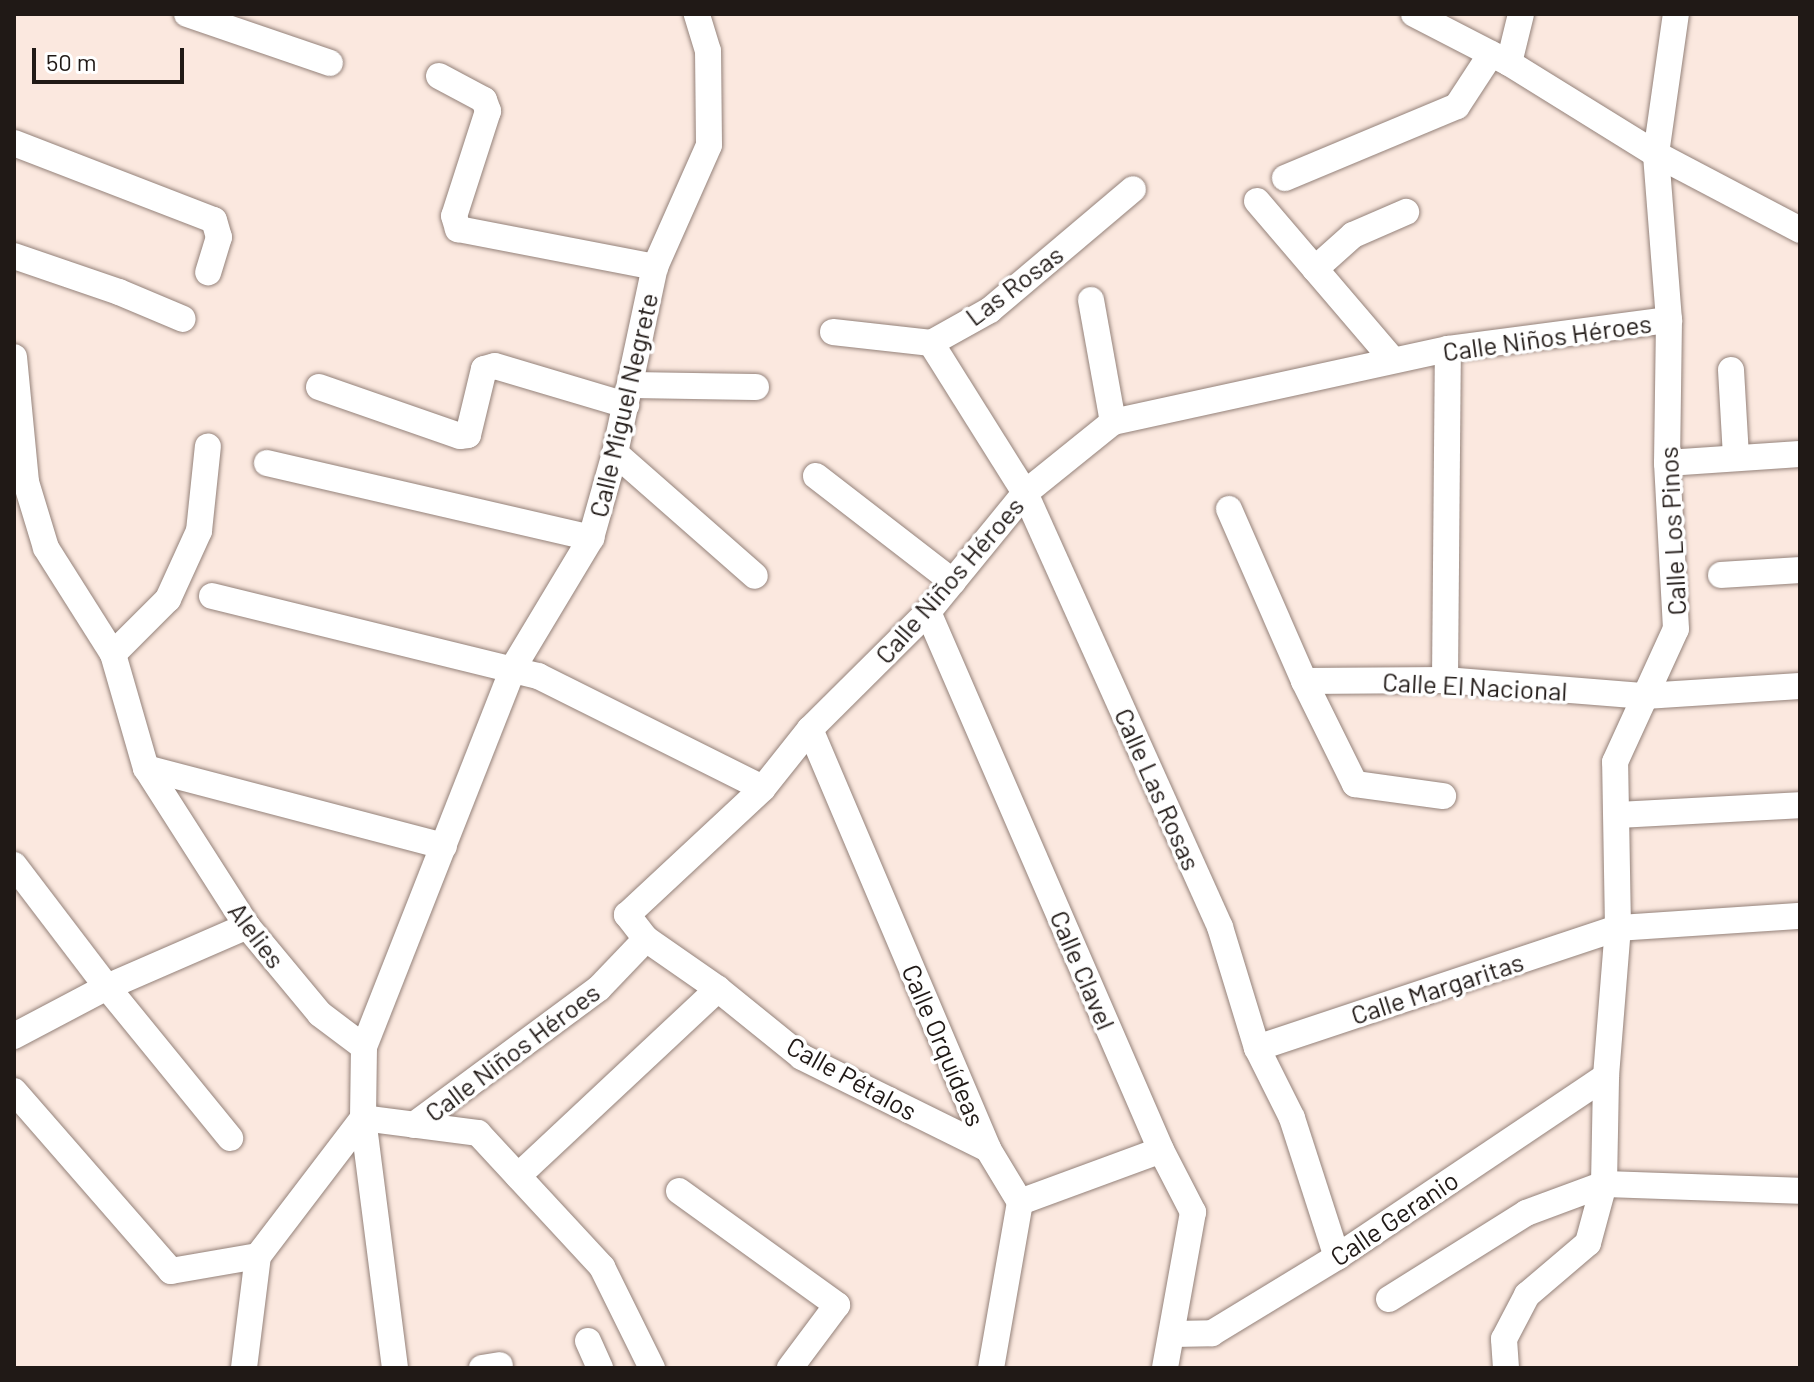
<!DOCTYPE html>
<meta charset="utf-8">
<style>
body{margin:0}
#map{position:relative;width:1814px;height:1382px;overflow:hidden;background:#fbe8df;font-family:Barlow,sans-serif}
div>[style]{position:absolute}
.roads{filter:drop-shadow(0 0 2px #94827a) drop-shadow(0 0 2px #94827a)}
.minor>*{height:26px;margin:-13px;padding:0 13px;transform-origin:13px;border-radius:13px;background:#fff}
span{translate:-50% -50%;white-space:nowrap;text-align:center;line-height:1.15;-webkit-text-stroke:7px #fff;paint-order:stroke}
.street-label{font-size:26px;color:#201916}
.frame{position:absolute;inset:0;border:16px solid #201916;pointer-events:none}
.scale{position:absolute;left:32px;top:48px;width:152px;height:36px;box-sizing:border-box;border:4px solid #201916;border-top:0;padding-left:10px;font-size:24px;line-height:28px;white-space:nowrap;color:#201916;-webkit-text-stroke:6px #fff;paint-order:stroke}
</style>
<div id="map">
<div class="roads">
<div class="minor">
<div style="left:187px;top:14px;width:151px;rotate:18.9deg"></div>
<div style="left:1414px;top:14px;width:107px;rotate:27.3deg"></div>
<div style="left:1509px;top:63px;width:173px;rotate:31.8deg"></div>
<div style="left:1656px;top:154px;width:163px;rotate:27.8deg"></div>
<div style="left:1509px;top:63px;width:50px;rotate:-76.2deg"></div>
<div style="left:439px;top:76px;width:51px;rotate:28.1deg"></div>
<div style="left:484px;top:100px;width:12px;rotate:70deg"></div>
<div style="left:488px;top:111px;width:110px;rotate:107.9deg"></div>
<div style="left:454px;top:216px;width:14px;rotate:73deg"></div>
<div style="left:458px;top:229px;width:201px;rotate:10.9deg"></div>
<div style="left:14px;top:143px;width:214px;rotate:21.1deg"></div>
<div style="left:214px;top:220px;width:18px;rotate:74deg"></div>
<div style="left:219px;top:237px;width:37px;rotate:107deg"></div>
<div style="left:1285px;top:178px;width:186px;rotate:-22.7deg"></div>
<div style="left:1457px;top:106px;width:62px;rotate:-56.8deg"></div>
<div style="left:1257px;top:201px;width:209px;rotate:49.5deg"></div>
<div style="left:14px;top:256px;width:111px;rotate:18.9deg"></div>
<div style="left:119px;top:292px;width:69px;rotate:22.9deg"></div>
<div style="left:1315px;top:269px;width:51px;rotate:-41.8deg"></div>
<div style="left:1353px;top:235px;width:58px;rotate:-23.5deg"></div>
<div style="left:1091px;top:300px;width:124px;rotate:79.8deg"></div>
<div style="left:833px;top:332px;width:99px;rotate:6.4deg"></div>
<div style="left:931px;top:343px;width:68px;rotate:-29.2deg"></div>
<div style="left:990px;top:310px;width:187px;rotate:-40.2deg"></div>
<div style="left:931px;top:343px;width:177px;rotate:57.9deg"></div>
<div style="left:1025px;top:493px;width:476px;rotate:65.8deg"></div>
<div style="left:1220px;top:927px;width:127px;rotate:73deg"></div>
<div style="left:1257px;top:1048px;width:78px;rotate:63.4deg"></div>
<div style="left:1292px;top:1118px;width:146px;rotate:72.1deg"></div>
<div style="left:14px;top:357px;width:126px;rotate:84.5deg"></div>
<div style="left:26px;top:482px;width:69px;rotate:73.1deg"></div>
<div style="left:46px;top:548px;width:125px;rotate:57.7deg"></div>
<div style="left:113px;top:654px;width:119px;rotate:73.9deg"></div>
<div style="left:146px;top:768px;width:188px;rotate:57.4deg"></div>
<div style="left:247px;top:926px;width:114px;rotate:50.3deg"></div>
<div style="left:320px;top:1014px;width:55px;rotate:36.9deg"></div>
<div style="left:1731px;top:370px;width:88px;rotate:86.7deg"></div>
<div style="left:630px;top:385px;width:126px;rotate:0.9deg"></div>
<div style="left:319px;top:387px;width:149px;rotate:19.2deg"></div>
<div style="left:460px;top:436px;width:8px;rotate:-7deg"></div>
<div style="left:468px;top:435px;width:68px;rotate:-76.4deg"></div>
<div style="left:484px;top:369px;width:11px;rotate:-15deg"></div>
<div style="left:495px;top:366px;width:137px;rotate:16.6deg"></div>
<div style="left:615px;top:453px;width:186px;rotate:41.3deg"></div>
<div style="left:267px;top:463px;width:333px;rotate:13deg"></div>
<div style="left:1667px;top:463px;width:133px;rotate:-3.9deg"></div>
<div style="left:816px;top:476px;width:173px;rotate:37.7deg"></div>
<div style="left:1229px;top:509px;width:188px;rotate:66.4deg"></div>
<div style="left:1304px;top:681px;width:115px;rotate:63.7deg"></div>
<div style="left:1355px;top:784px;width:89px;rotate:7.8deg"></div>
<div style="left:1721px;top:575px;width:79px;rotate:-3.6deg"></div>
<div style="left:212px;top:596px;width:336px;rotate:13.8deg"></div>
<div style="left:538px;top:676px;width:251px;rotate:26.5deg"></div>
<div style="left:928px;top:612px;width:586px;rotate:66.58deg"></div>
<div style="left:1161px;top:1150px;width:70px;rotate:62.7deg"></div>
<div style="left:1193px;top:1212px;width:158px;rotate:100.2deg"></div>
<div style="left:113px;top:654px;width:78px;rotate:-45deg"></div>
<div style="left:168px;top:599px;width:75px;rotate:-65.5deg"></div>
<div style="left:199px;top:531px;width:85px;rotate:-84deg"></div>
<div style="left:1445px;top:680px;width:331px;rotate:-89.5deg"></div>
<div style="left:1304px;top:681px;width:141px;rotate:-0.4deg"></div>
<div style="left:1445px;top:680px;width:201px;rotate:4.6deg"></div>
<div style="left:1645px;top:696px;width:155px;rotate:-3.7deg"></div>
<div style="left:810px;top:729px;width:456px;rotate:67deg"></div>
<div style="left:988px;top:1149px;width:62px;rotate:58.9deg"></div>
<div style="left:1020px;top:1202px;width:169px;rotate:99.9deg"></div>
<div style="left:146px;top:768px;width:308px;rotate:14.7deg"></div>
<div style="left:1617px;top:815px;width:183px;rotate:-3.1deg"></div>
<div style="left:14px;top:865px;width:153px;rotate:52.7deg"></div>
<div style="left:107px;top:987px;width:195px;rotate:50.8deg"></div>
<div style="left:14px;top:1036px;width:105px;rotate:-27.8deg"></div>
<div style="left:107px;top:987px;width:153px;rotate:-23.5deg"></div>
<div style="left:1257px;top:1048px;width:380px;rotate:-18.4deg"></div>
<div style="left:1618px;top:928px;width:182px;rotate:-3.8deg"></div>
<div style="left:14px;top:1091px;width:239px;rotate:48.9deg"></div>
<div style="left:171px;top:1271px;width:88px;rotate:-9.8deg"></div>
<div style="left:363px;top:1118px;width:116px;rotate:7.4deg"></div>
<div style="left:478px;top:1133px;width:183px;rotate:47.2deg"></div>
<div style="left:602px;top:1267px;width:113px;rotate:63.7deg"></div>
<div style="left:414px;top:1125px;width:230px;rotate:-36.5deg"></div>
<div style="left:599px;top:988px;width:68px;rotate:-46.2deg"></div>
<div style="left:988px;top:1149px;width:208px;rotate:-153.7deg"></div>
<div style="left:802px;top:1057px;width:108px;rotate:-141deg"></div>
<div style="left:718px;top:989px;width:88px;rotate:-145.2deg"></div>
<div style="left:646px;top:939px;width:31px;rotate:-128deg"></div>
<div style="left:627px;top:915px;width:186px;rotate:-43deg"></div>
<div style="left:763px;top:788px;width:75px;rotate:-51.5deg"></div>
<div style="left:810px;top:729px;width:166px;rotate:-44.8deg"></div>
<div style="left:928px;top:612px;width:154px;rotate:-50.8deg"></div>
<div style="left:1025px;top:493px;width:113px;rotate:-38.9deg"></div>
<div style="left:1113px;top:422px;width:343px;rotate:-12.3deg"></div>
<div style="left:1448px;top:349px;width:223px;rotate:-7.5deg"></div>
<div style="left:518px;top:1176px;width:274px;rotate:-43.1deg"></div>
<div style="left:679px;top:1191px;width:195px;rotate:35.8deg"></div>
<div style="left:837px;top:1305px;width:79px;rotate:126.7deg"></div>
<div style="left:1020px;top:1202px;width:150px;rotate:-20.2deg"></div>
<div style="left:1389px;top:1299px;width:162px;rotate:-32.1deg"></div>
<div style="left:1526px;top:1213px;width:83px;rotate:-20.4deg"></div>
<div style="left:1604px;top:1184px;width:196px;rotate:2deg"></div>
<div style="left:1173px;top:1334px;width:39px;rotate:-1deg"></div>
<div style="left:1212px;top:1333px;width:146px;rotate:-31.3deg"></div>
<div style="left:1337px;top:1257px;width:324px;rotate:-33.9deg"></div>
<div style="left:588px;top:1341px;width:30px;rotate:66deg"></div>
<div style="left:244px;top:1368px;width:113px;rotate:-82.9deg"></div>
<div style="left:258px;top:1256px;width:173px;rotate:-52.7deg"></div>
<div style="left:395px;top:1368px;width:252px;rotate:-97.3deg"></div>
<div style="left:363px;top:1118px;width:71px;rotate:-89.2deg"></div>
<div style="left:364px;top:1047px;width:407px;rotate:-68.5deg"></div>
<div style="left:513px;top:668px;width:152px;rotate:-59deg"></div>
<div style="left:591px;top:538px;width:88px;rotate:-74.2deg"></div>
<div style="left:615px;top:453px;width:190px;rotate:-77.9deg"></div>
<div style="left:655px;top:267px;width:133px;rotate:-66.1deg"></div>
<div style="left:709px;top:145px;width:94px;rotate:-90.6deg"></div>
<div style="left:708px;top:51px;width:39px;rotate:-107deg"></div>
<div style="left:482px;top:1368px;width:18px;rotate:-9deg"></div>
<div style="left:1506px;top:1368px;width:29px;rotate:-94deg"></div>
<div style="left:1504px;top:1339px;width:50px;rotate:-62.4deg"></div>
<div style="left:1527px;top:1295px;width:80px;rotate:-40.4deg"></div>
<div style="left:1588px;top:1243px;width:61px;rotate:-74.8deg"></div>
<div style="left:1604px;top:1184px;width:108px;rotate:-88.9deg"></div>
<div style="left:1606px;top:1076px;width:148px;rotate:-85.4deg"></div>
<div style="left:1618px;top:928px;width:166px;rotate:-91deg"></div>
<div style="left:1615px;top:762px;width:146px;rotate:-65.4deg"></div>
<div style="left:1676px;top:629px;width:166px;rotate:-93.1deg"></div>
<div style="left:1667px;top:463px;width:143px;rotate:-89.2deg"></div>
<div style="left:1669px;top:320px;width:167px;rotate:-94.5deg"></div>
<div style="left:1656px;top:154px;width:141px;rotate:-81.9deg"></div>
</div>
</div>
<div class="street-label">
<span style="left:1014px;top:285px;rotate:-37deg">Las Rosas</span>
<span style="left:1547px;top:337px;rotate:-8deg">Calle Niños Héroes</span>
<span style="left:623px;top:405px;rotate:-77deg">Calle Miguel Negrete</span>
<span style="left:1672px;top:531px;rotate:-93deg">Calle Los Pinos</span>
<span style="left:949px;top:580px;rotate:-49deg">Calle Niños Héroes</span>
<span style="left:1475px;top:686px;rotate:3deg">Calle El Nacional</span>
<span style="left:1158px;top:789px;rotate:66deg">Calle Las Rosas</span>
<span style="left:257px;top:935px;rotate:53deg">Alelies</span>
<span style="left:1083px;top:970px;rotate:67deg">Calle Clavel</span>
<span style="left:1437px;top:988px;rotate:-18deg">Calle Margaritas</span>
<span style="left:944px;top:1045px;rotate:67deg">Calle Orquídeas</span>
<span style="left:512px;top:1052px;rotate:-37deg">Calle Niños Héroes</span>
<span style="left:852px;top:1078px;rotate:29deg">Calle Pétalos</span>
<span style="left:1394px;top:1218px;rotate:-34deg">Calle Geranio</span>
</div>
<div class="frame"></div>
<div class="scale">50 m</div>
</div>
